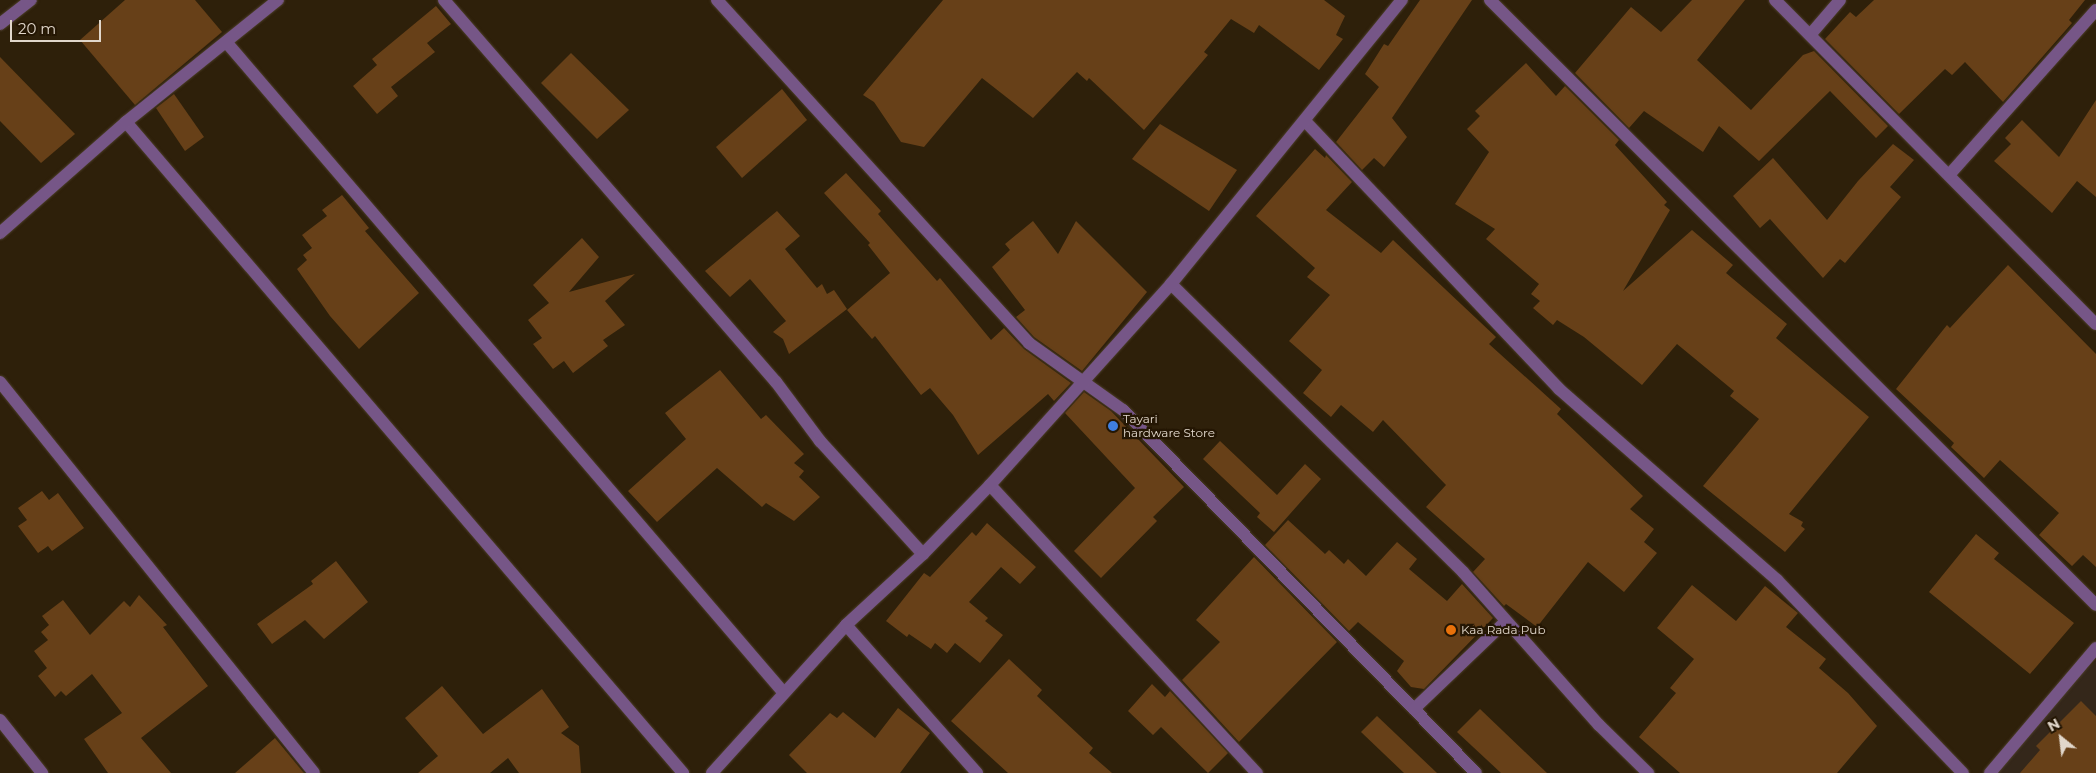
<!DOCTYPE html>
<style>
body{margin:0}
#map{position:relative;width:2096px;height:773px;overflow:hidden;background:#2e200a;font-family:Montserrat,sans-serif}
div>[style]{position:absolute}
.commercial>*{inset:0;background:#34271a}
.building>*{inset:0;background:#674018}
.roads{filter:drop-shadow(0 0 1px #4b3d29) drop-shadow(0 0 1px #4b3d29)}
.minor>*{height:12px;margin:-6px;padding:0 6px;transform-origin:6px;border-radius:6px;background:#765687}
.dots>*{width:14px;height:14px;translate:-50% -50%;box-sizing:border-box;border:2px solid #241603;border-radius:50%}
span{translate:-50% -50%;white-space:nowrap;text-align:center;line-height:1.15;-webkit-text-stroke:4.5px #241603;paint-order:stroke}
.poi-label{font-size:12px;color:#e1d7cb}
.left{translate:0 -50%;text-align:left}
.north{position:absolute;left:2036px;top:713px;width:50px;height:50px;-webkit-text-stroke:4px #241603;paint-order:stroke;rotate:331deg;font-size:14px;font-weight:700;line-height:20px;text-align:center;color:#e1d7cb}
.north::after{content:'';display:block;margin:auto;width:18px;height:22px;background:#e1d7cb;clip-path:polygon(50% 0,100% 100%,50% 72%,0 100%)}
.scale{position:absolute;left:10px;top:20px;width:91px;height:22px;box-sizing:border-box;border:2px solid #e1d7cb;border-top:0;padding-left:6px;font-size:15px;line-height:18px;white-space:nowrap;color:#e1d7cb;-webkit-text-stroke:4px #241603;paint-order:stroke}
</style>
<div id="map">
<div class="commercial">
<div style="clip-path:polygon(2096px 661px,2096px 773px,1993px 773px,2062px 690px)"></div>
</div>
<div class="building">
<div style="clip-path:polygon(125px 0,195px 0,222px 32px,135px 105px,80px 40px)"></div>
<div style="clip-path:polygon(943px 0,1324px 0,1345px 16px,1336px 35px,1343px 39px,1319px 70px,1259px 25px,1254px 33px,1231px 19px,1204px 52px,1208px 55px,1144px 130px,1089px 78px,1087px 81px,1077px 72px,1033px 118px,982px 78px,924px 147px,901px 142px,874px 102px,863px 95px)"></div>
<div style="clip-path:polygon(1420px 0,1472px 0,1392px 118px,1407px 137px,1384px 167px,1374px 158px,1362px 170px,1336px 142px,1379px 87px,1365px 74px,1384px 44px,1388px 46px)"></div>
<div style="clip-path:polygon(1692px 0,1745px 0,1697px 60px,1751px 110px,1803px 55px,1814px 51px,1888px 126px,1876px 138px,1830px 91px,1759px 161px,1719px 126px,1703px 152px,1644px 111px,1629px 128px,1575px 73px,1631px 7px,1661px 32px)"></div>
<div style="clip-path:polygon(1874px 0,2085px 0,2069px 20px,2072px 23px,2003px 102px,1965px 62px,1952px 75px,1945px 69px,1899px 114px,1825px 39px,1850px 12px,1856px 17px)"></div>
<div style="clip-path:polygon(436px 6px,451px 24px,427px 43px,435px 52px,391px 87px,398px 96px,377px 114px,353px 86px,377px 65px,372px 59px)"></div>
<div style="clip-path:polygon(571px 53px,629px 110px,597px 139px,541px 83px)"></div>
<div style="clip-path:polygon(0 57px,75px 134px,41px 163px,0 121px)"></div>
<div style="clip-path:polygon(1526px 63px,1556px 96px,1565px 86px,1619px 140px,1615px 145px,1667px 202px,1664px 205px,1670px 210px,1623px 291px,1692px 230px,1733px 265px,1726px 273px,1787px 324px,1776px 338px,1869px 417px,1789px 514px,1803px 522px,1801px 526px,1805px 529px,1785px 552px,1703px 486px,1759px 419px,1730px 396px,1734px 391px,1677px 344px,1642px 385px,1584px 337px,1557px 320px,1553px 325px,1533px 308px,1540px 301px,1531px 294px,1539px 284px,1486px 239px,1495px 229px,1455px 204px,1489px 152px,1467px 129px,1480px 116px,1475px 111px)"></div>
<div style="clip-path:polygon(782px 89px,807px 120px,742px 178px,716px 147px)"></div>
<div style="clip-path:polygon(174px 94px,204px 137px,185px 151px,156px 108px)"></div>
<div style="clip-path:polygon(2096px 100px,2096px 197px,2077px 181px,2052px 213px,1994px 161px,2011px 144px,2005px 138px,2022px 120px,2059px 157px)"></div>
<div style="clip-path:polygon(1160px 124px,1237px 170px,1209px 211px,1132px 159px)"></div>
<div style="clip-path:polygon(1893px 144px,1914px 160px,1890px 187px,1901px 197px,1845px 263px,1840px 259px,1823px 278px,1770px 219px,1760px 228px,1733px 196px,1773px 158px,1827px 220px,1858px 181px)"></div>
<div style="clip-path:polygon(1315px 149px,1325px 158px,1326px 155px,1352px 182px,1326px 210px,1381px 253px,1393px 240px,1496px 337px,1489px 344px,1561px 409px,1557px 414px,1643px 496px,1630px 509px,1654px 529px,1644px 542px,1657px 553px,1624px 592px,1588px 562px,1537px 627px,1506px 604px,1504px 606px,1473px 572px,1485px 559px,1426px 507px,1446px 485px,1383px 420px,1373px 432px,1341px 405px,1331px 417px,1303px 393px,1322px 370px,1289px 341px,1330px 295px,1307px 277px,1315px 268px,1256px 216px)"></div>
<div style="clip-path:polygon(846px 173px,881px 211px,878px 214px,937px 281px,940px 278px,991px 340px,1004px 328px,1024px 349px,1071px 383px,1054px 401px,1048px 394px,978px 455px,953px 415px,930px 388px,921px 395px,875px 336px,872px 339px,847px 310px,890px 273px,868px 245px,870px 243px,824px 193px)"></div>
<div style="clip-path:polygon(342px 195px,369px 228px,365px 231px,419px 293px,359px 349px,330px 316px,297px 269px,307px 260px,303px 255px,312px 248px,302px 235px,327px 216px,322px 210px)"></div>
<div style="clip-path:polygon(777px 211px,800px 236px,785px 249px,817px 288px,822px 284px,827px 294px,834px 290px,847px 309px,789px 354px,783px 339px,773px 332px,786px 321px,750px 279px,730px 297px,705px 271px)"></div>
<div style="clip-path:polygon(1033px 221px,1058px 254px,1076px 221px,1147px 292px,1082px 371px,1034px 337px,1016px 317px,1025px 310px,992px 267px,1010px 250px,1005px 244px)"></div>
<div style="clip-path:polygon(582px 238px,599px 257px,569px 292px,635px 274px,605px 301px,625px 325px,603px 340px,608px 346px,573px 373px,564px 361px,553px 369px,533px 344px,542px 338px,528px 320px,549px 303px,533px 285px)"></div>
<div style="clip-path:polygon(2008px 265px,2096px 354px,2096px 567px,2083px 555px,2072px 566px,2039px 535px,2059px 513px,2000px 460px,1984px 478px,1951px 447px,1954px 443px,1896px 389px,1947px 325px,1950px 328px)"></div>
<div style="clip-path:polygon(720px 370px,761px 419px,766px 415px,804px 454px,794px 463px,804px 471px,799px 477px,820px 497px,794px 521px,766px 503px,762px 507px,717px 468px,657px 522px,628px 491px,686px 439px,665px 413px)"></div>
<div style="clip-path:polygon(1084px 392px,1111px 411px,1184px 487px,1153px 517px,1157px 521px,1101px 578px,1074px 551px,1135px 488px,1065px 413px)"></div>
<div style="clip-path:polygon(1220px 441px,1277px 495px,1305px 464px,1321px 479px,1274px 532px,1257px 517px,1260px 513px,1203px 459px)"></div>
<div style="clip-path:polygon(42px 491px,49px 500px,58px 493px,84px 528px,52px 551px,48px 546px,38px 553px,18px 526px,27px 520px,18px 508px)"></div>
<div style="clip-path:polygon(1288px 520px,1325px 554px,1329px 550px,1344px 564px,1348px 559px,1366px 576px,1397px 542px,1417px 559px,1409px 569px,1447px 601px,1462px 584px,1493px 618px,1424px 689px,1411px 687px,1397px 671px,1404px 661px,1358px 622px,1349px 631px,1265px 545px)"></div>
<div style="clip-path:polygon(987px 523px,1036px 567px,1020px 584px,1001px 567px,969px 602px,988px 618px,985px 621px,1003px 635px,980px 663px,955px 643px,947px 653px,935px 643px,931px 649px,909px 634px,907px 637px,886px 621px,924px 573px,930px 577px,972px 532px,976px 536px)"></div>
<div style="clip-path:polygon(1976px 534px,1999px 553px,1994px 559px,2074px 623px,2030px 674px,1929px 592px)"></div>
<div style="clip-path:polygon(1254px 557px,1337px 642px,1239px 742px,1182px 680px,1220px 642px,1196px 620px)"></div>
<div style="clip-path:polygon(336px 561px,368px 602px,324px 639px,305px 620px,272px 644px,257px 624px,313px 584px,311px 581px)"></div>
<div style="clip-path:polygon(1692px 585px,1736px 621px,1765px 586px,1798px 613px,1786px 627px,1826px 659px,1819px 668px,1848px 693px,1877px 726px,1837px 773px,1680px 773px,1639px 737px,1676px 693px,1670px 688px,1694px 659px,1657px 628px)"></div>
<div style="clip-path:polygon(139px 595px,167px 625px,163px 627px,208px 686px,141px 738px,171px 773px,108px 773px,84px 739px,122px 713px,92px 674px,66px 696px,61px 691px,55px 697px,38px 676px,47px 668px,34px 651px,48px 640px,41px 632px,49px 625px,42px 616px,63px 600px,90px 635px,124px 601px,130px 607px)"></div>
<div style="clip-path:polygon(1009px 659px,1042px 690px,1037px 696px,1093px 748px,1089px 753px,1112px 773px,1008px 773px,951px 721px)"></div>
<div style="clip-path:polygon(1152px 684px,1165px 697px,1170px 691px,1228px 753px,1208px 773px,1161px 727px,1153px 735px,1128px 711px)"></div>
<div style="clip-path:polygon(442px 686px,483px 734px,542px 689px,569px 727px,561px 733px,579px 746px,581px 773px,519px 773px,508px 758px,490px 773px,418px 773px,438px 756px,405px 718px)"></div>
<div style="clip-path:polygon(2081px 701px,2096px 716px,2096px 773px,2020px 773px,2040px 750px,2036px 746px)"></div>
<div style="clip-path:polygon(898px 708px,930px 733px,900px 773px,807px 773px,789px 755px,830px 713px,837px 718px,843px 712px,875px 738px)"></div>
<div style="clip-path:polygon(1480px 709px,1547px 773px,1501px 773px,1457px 732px)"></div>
<div style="clip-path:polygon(1377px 716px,1437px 773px,1404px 773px,1361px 732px)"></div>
<div style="clip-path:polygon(275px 738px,304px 773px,235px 773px)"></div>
</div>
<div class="roads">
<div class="minor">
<div style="left:444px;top:0;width:506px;rotate:49.01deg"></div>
<div style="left:776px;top:382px;width:74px;rotate:53.3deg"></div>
<div style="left:820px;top:441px;width:153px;rotate:47.7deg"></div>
<div style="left:717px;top:0;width:464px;rotate:47.7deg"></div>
<div style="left:1029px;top:343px;width:115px;rotate:35.5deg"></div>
<div style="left:1123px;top:410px;width:506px;rotate:45.8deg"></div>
<div style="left:1490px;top:0;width:856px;rotate:44.95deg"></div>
<div style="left:1775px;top:0;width:456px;rotate:45.3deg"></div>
<div style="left:0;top:24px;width:39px;rotate:-38deg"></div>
<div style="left:1810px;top:35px;width:46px;rotate:-49.4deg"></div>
<div style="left:227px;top:43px;width:855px;rotate:49.41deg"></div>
<div style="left:1305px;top:121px;width:369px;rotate:46.5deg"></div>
<div style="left:1559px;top:389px;width:290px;rotate:41.2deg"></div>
<div style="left:1777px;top:580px;width:268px;rotate:46.1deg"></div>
<div style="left:126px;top:122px;width:857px;rotate:49.45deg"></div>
<div style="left:1949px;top:175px;width:221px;rotate:-48.3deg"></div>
<div style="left:0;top:233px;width:168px;rotate:-41.4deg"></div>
<div style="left:126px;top:122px;width:195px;rotate:-38.8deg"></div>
<div style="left:1171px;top:284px;width:410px;rotate:44.6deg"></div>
<div style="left:1463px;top:572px;width:205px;rotate:48.4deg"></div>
<div style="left:1599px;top:725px;width:69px;rotate:44.4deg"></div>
<div style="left:0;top:382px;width:501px;rotate:51.23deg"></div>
<div style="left:990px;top:485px;width:393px;rotate:47.2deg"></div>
<div style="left:846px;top:625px;width:198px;rotate:48.5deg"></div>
<div style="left:1414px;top:709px;width:127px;rotate:-43.7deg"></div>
<div style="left:0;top:720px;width:68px;rotate:51.6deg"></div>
<div style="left:712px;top:773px;width:200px;rotate:-47.8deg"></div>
<div style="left:846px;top:625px;width:105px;rotate:-42.7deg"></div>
<div style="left:923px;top:554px;width:96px;rotate:-45.8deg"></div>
<div style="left:990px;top:485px;width:270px;rotate:-48deg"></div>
<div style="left:1171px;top:284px;width:366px;rotate:-50.9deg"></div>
<div style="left:1990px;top:773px;width:164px;rotate:-49.7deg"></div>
</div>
</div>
<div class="dots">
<div style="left:1113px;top:426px;background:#3f7fe0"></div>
<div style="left:1451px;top:630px;background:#e8710a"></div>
</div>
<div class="poi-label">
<span class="left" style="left:1123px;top:426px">Tayari<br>hardware Store</span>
<span class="left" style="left:1461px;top:630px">Kaa Rada Pub</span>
</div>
<div class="north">N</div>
<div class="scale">20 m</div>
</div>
